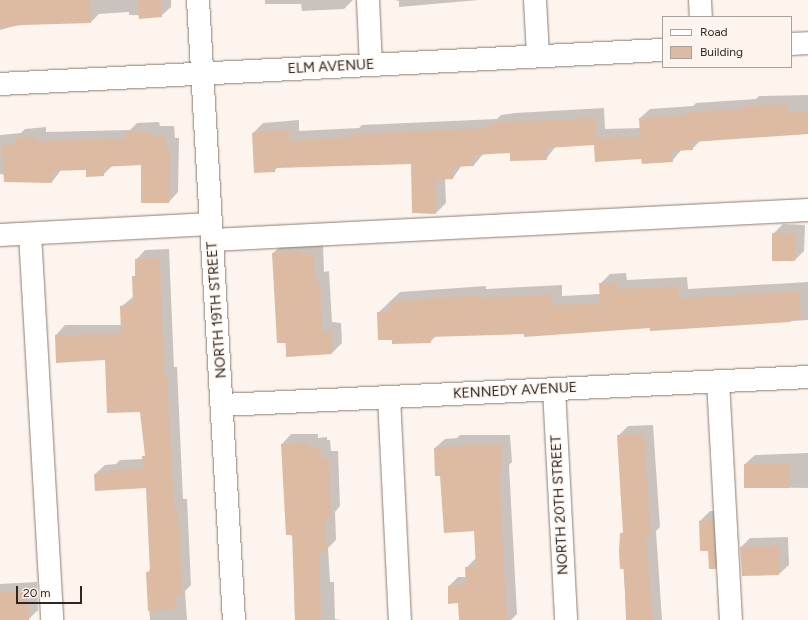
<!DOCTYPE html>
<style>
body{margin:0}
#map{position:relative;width:808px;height:620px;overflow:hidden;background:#fdf4ed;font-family:Figtree,sans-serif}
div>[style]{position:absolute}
.shadow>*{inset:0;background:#0003}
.building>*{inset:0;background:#ddbaa2}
.roads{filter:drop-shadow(0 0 1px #8b7e74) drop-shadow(0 0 1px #8b7e74)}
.minor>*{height:22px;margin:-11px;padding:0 11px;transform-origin:11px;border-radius:11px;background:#fff}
span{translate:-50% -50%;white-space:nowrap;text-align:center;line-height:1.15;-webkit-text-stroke:3px #fdf4ed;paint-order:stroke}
.street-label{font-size:14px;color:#2c2723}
.legend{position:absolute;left:662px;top:16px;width:130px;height:52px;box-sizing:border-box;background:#fdf4ed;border:1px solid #a9a29c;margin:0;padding:5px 7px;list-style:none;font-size:12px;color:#2c2723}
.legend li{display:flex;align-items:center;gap:8px;height:20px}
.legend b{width:20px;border:1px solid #a9a29c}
.scale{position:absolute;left:16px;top:586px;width:66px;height:18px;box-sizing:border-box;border:2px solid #2c2723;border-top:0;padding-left:5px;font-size:12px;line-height:14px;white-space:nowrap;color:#2c2723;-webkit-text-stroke:3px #fdf4ed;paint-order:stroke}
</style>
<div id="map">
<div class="shadow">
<div style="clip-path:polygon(0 0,171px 0,171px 7px,161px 16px,129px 15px,129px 12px,99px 14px,91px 22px,22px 24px,0 30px)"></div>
<div style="clip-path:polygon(265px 0,353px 0,344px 9px,302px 11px,301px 4px,265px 4px)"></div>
<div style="clip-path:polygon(395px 0,479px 0,399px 7px,399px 1px)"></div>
<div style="clip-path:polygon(808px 95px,808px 133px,701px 140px,692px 149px,682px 149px,672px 161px,642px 158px,595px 144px,556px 146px,546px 159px,511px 152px,483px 154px,474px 165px,462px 165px,453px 178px,445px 178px,446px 203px,436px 213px,412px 163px,278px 167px,274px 171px,253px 133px,263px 123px,299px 120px,299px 131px,359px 128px,362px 125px,497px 119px,501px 115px,515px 113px,604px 108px,605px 129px,640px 128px,640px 118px,650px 109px,693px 106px,696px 103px,756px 99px,759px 96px)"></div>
<div style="clip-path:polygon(159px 122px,160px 126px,174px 126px,175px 138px,179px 138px,178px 192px,169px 202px,142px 164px,113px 165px,103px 175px,87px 169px,61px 170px,52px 182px,0 174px,0 135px,21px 133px,25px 129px,46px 127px,46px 132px,130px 130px,137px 123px)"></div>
<div style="clip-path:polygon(783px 224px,805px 225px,804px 251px,795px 260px,773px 234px)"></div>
<div style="clip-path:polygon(283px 244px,323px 245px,324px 272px,329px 271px,332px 322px,341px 323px,342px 343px,332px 353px,287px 356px,273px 253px)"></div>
<div style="clip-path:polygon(169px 249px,174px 367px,177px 367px,183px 499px,187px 499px,191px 585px,185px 591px,187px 620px,150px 620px,147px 573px,151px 568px,147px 487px,95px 474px,105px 465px,116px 464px,120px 460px,143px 459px,146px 454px,141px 411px,106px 359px,57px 362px,56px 335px,65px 325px,122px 325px,121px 307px,134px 296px,136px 260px,145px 250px)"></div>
<div style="clip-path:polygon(626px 273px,627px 280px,687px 277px,688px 289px,808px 282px,808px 320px,651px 330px,651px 326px,436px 336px,430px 342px,393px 339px,378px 313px,400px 292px,486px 286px,486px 289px,562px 285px,562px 296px,601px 294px,600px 284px,610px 274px)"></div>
<div style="clip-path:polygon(653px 425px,660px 527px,656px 531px,662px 620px,627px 620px,621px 534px,624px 531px,618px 436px,628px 426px)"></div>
<div style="clip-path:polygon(291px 434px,318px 434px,318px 438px,327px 437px,327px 440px,330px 440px,331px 451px,338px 451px,340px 506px,335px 512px,336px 540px,328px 548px,330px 582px,334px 582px,335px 619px,342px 620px,295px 620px,292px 533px,282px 444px)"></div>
<div style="clip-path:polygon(460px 435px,510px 435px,512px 462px,509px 465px,517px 614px,511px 620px,460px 620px,459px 602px,449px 586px,458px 577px,466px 577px,466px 568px,476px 558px,475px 530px,441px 475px,435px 448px,445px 439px,457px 438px)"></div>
<div style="clip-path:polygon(808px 453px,808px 488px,745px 487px,745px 464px,755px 455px)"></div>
<div style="clip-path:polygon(710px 511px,722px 511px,725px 558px,715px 568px,700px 521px)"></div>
<div style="clip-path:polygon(788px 537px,789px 565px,779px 574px,743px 575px,741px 547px,750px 538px)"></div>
<div style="clip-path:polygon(37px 582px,38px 610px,28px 620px,0 620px,0 584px)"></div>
</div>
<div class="building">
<div style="clip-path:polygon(0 0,90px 0,91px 23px,22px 25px,0 28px)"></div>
<div style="clip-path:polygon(138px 0,161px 0,162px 17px,139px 19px)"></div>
<div style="clip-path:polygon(788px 104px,788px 112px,808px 111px,808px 134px,692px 142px,693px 150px,672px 151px,673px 162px,642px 164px,641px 159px,595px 162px,594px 145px,546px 148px,547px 160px,510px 161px,510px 153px,474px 155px,474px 166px,452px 167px,453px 179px,436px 180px,436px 214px,412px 213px,411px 164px,275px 168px,275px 172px,254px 173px,252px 133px,260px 131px,289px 130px,290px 141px,352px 137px,352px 134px,490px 128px,490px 124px,505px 122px,595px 118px,596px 138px,640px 137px,639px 118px,686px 115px,686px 112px,749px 108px,749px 106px)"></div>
<div style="clip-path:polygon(150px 131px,150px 135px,165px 135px,166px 147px,170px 147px,169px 203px,141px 203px,141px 165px,103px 167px,104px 176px,86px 177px,86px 170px,51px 171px,52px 183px,4px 182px,2px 145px,15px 144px,15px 138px,36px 137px,37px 141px,126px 139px,126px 132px)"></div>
<div style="clip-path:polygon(772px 233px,796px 234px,795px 261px,772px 261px)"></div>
<div style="clip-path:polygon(302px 251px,302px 254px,314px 254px,315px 281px,320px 281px,322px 331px,332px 332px,332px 354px,286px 357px,286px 343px,277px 343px,272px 253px)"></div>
<div style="clip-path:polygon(160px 258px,164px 376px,167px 376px,174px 508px,178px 508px,182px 596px,176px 596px,177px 609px,148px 611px,146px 572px,150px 572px,146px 488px,95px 491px,94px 474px,109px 473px,109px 470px,143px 468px,142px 456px,145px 456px,140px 412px,107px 413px,105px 360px,56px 363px,55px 335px,121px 334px,120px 306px,133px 304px,132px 276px,135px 276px,135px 259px)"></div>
<div style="clip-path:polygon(617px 282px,618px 289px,678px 286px,679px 298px,799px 291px,801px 319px,790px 320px,791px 322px,650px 331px,650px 328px,524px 337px,524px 334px,430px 337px,431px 343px,392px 344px,392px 340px,378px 340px,377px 312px,390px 312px,389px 302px,477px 295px,477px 298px,552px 294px,553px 305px,600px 303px,599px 283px)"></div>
<div style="clip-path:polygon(644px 434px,651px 537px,646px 538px,653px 620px,626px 620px,624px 569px,620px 569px,619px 552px,620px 533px,623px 533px,617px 435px)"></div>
<div style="clip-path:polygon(309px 443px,308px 447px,317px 447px,317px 449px,321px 449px,322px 460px,329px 460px,331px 517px,325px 517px,327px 551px,319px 551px,321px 620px,295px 620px,293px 538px,291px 535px,286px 535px,281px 444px)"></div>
<div style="clip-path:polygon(485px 443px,486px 445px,501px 444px,502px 472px,499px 473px,507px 620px,459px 620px,458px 603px,448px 604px,448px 586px,466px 585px,465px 567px,476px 567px,474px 531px,444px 533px,440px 476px,435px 476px,434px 448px)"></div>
<div style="clip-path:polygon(790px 463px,790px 488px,744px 488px,744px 464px)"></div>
<div style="clip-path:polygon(713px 520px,716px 569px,709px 569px,708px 551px,700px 551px,699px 521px)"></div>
<div style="clip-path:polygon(779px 546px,779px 575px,742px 576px,740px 547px)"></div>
<div style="clip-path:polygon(27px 591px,29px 620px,0 620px,0 592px)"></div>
</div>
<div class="roads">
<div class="minor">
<div style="left:198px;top:0;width:621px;rotate:86.68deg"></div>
<div style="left:368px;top:0;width:65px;rotate:87.4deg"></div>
<div style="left:535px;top:0;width:56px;rotate:86.9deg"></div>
<div style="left:700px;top:0;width:17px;rotate:87deg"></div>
<div style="left:791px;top:44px;width:17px;rotate:-3deg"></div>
<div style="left:0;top:84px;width:664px;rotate:-2.94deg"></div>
<div style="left:30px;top:234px;width:387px;rotate:86.7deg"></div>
<div style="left:0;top:235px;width:211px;rotate:-3deg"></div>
<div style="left:212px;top:240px;width:597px;rotate:-2.88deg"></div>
<div style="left:718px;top:381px;width:239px;rotate:86.9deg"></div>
<div style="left:554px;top:389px;width:231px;rotate:87deg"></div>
<div style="left:389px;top:397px;width:223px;rotate:87.2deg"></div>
<div style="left:223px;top:405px;width:586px;rotate:-2.74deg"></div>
</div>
</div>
<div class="street-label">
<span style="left:331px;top:67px;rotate:-3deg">ELM AVENUE</span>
<span style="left:217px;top:310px;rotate:-94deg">NORTH 19TH STREET</span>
<span style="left:515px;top:391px;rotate:-3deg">KENNEDY AVENUE</span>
<span style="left:560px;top:505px;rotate:-93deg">NORTH 20TH STREET</span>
</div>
<ul class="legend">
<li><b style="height:5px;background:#fff"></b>Road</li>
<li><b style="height:11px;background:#ddbaa2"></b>Building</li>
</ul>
<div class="scale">20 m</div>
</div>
